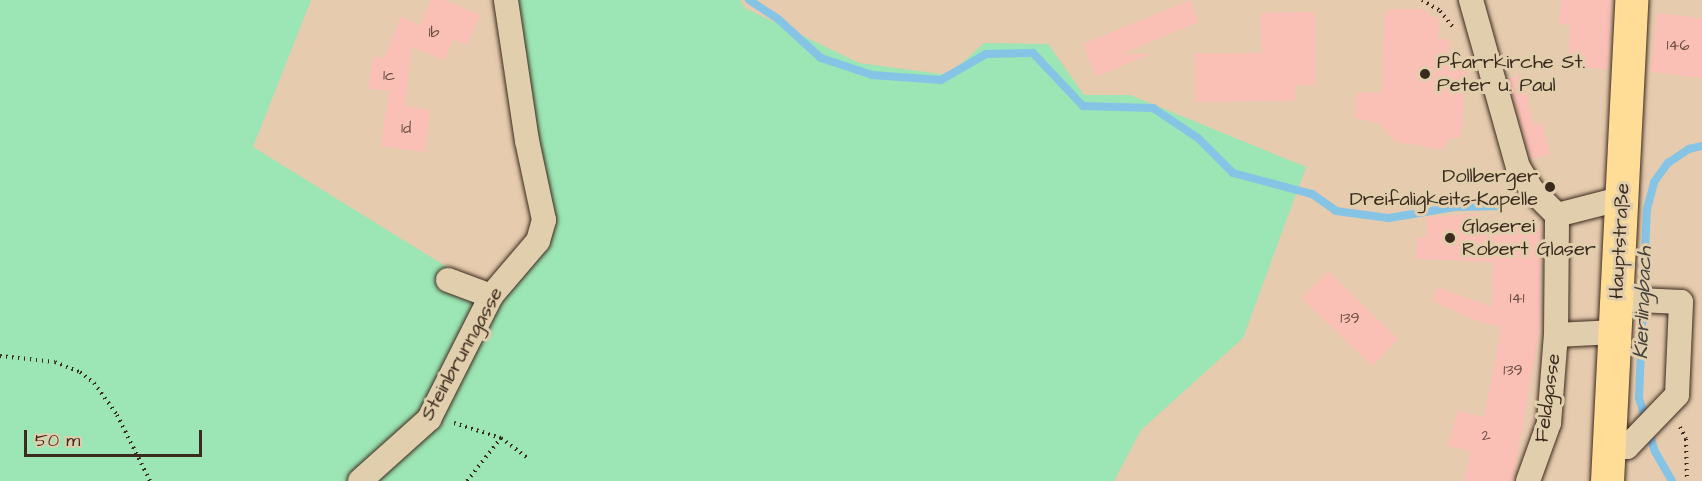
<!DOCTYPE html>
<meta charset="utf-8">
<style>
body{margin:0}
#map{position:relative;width:1702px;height:481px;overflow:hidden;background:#e6cbae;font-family:"Architects Daughter",sans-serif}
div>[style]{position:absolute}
.green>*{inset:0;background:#9ce5b4}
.stream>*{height:8px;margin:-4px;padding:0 4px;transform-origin:4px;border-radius:4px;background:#86c4e6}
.building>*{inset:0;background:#fabfb5}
.path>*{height:4px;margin-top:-2px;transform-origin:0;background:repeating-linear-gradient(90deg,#3b2a1e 0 1.5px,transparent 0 6px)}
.roads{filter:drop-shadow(0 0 2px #3b2a1e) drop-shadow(0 0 2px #3b2a1e)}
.minor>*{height:24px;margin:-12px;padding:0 12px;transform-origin:12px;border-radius:12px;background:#e1ceac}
.primary>*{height:33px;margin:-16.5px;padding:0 16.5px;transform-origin:16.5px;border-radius:16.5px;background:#ffdd96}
.dots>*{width:16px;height:16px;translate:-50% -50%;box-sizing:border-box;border:3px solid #e1ceac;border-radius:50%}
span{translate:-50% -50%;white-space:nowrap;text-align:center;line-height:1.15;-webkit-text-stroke:6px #e1ceac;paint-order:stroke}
.number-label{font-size:16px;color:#6b4f44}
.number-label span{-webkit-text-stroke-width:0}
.poi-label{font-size:20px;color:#3b2a1e}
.left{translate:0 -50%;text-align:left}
.right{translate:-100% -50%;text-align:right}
.street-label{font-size:20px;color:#3b2a1e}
.water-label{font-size:21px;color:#46413c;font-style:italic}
.scale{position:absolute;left:24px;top:430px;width:178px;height:27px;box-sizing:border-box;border:3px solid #3b2a1e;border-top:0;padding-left:8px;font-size:18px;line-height:21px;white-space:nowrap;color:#3b2a1e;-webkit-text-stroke:4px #e1ceac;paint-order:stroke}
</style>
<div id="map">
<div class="green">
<div style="clip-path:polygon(0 0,311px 0,253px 147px,484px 290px,555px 214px,530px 140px,510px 0,740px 0,745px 8px,859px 63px,949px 75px,984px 43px,1048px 44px,1084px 95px,1130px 95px,1306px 167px,1243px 338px,1141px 430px,1114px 481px,0 481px)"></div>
</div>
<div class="stream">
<div style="left:749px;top:0;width:35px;rotate:33deg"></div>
<div style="left:778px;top:19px;width:58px;rotate:42.2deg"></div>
<div style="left:821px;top:58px;width:54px;rotate:18.4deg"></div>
<div style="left:872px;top:75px;width:69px;rotate:4.1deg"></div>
<div style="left:941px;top:80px;width:52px;rotate:-30deg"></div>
<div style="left:986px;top:54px;width:47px;rotate:-1.2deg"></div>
<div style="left:1033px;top:53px;width:73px;rotate:46.7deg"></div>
<div style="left:1083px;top:106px;width:70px;rotate:1.6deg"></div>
<div style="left:1153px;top:108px;width:54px;rotate:33.7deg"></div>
<div style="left:1198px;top:138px;width:49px;rotate:45deg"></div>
<div style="left:1233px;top:173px;width:82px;rotate:14.9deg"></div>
<div style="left:1312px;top:194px;width:29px;rotate:35deg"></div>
<div style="left:1336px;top:211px;width:53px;rotate:7.5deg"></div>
<div style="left:1389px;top:218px;width:67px;rotate:-9.5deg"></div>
<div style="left:1455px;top:207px;width:46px;rotate:-1.2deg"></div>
<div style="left:1672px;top:481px;width:34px;rotate:-120deg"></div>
<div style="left:1655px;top:452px;width:56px;rotate:-106.5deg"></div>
<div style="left:1639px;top:398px;width:189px;rotate:-87.6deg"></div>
<div style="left:1647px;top:209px;width:28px;rotate:-75deg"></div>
<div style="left:1654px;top:182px;width:24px;rotate:-54deg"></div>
<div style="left:1668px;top:163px;width:25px;rotate:-34deg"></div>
<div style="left:1689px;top:149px;width:13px;rotate:-13deg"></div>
</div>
<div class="building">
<div style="clip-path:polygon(431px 0,444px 0,480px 15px,467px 45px,453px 39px,445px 60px,412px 47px,405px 106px,430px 110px,425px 152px,381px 146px,389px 91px,368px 89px,373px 57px,384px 58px,401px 17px,420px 25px)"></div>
<div style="clip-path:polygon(1190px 0,1198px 22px,1121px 54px,1151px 54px,1096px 77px,1083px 44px)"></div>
<div style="clip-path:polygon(1561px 0,1612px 0,1608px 69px,1568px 67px,1570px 25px,1559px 24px)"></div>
<div style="clip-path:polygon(1389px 9px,1421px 9px,1439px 20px,1438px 39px,1450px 39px,1449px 61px,1468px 62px,1461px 138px,1451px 138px,1441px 150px,1394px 141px,1380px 124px,1355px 118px,1356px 93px,1382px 92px,1384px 15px)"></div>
<div style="clip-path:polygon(1315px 12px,1315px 85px,1295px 85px,1295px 101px,1195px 102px,1194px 53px,1262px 53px,1260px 13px)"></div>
<div style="clip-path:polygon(1657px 13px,1702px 18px,1702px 78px,1650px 72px)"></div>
<div style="clip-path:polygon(1521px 75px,1534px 125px,1542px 122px,1550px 154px,1531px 159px,1508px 79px)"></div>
<div style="clip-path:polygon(1479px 214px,1478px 230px,1506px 232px,1510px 228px,1541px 226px,1539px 332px,1513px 481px,1464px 481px,1471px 451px,1447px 446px,1458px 411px,1484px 417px,1501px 327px,1477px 321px,1432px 301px,1437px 287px,1492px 307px,1493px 262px,1416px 259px,1417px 238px,1427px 237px,1426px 217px)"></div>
<div style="clip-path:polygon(1328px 271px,1398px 339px,1372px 366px,1302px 298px)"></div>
</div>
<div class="path">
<div style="left:1422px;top:0;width:21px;rotate:31deg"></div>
<div style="left:1440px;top:11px;width:21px;rotate:51deg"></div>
<div style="left:0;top:356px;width:55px;rotate:6.2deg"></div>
<div style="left:55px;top:362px;width:27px;rotate:22deg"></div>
<div style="left:80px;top:372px;width:18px;rotate:38deg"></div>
<div style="left:94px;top:383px;width:39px;rotate:54deg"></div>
<div style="left:117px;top:415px;width:74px;rotate:63.4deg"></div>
<div style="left:454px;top:423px;width:49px;rotate:17.7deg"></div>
<div style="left:501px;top:438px;width:34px;rotate:37deg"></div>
<div style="left:1680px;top:427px;width:13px;rotate:63deg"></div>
<div style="left:1686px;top:439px;width:42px;rotate:88.6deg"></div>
<div style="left:467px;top:481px;width:55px;rotate:-51.7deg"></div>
</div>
<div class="roads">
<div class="minor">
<div style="left:1471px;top:0;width:173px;rotate:74.3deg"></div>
<div style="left:1518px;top:167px;width:27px;rotate:59deg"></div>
<div style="left:1532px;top:190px;width:35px;rotate:45deg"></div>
<div style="left:1557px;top:215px;width:68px;rotate:-14.4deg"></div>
<div style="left:448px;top:280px;width:46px;rotate:20.4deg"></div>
<div style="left:1556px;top:335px;width:59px;rotate:-2.9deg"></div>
<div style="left:1608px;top:447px;width:19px"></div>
<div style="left:1627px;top:447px;width:72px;rotate:-46.1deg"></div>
<div style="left:1677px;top:395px;width:93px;rotate:-87.5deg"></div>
<div style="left:1681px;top:302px;width:65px;rotate:-177.4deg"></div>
<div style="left:360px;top:481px;width:93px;rotate:-41.9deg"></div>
<div style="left:429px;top:419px;width:138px;rotate:-63.2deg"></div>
<div style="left:491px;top:296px;width:72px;rotate:-49.5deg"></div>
<div style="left:538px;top:241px;width:22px;rotate:-74deg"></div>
<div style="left:544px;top:220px;width:81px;rotate:-102.1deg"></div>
<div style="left:527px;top:141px;width:143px;rotate:-98.5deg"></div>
<div style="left:1528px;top:481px;width:62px;rotate:-70.1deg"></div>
<div style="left:1549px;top:423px;width:88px;rotate:-85.5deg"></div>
<div style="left:1556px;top:335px;width:120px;rotate:-89.5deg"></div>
</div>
<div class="primary">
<div style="left:1607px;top:481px;width:482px;rotate:-87.1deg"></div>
</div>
</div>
<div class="dots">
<div style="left:1425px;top:74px;background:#3b2a1e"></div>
<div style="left:1550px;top:187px;background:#3b2a1e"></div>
<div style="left:1450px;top:238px;background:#3b2a1e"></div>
</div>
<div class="number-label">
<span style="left:434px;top:32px">1b</span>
<span style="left:1678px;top:45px">146</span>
<span style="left:389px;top:75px">1c</span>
<span style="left:406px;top:128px">1d</span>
<span style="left:1517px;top:298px">141</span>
<span style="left:1350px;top:318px">139</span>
<span style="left:1513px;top:370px">139</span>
<span style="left:1486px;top:435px">2</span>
</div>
<div class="poi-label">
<span class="left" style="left:1437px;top:74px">Pfarrkirche St.<br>Peter u. Paul</span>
<span class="right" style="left:1538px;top:188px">Dollberger<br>Dreifaligkeits-Kapelle</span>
<span class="left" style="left:1462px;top:238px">Glaserei<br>Robert Glaser</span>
</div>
<div class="street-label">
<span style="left:1620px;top:241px;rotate:-87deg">Hauptstraße</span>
<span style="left:462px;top:354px;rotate:-61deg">Steinbrunngasse</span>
<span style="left:1548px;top:398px;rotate:-82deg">Feldgasse</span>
</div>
<div class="water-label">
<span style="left:1643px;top:303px;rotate:-88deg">Kierlingbach</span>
</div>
<div class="scale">50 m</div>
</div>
